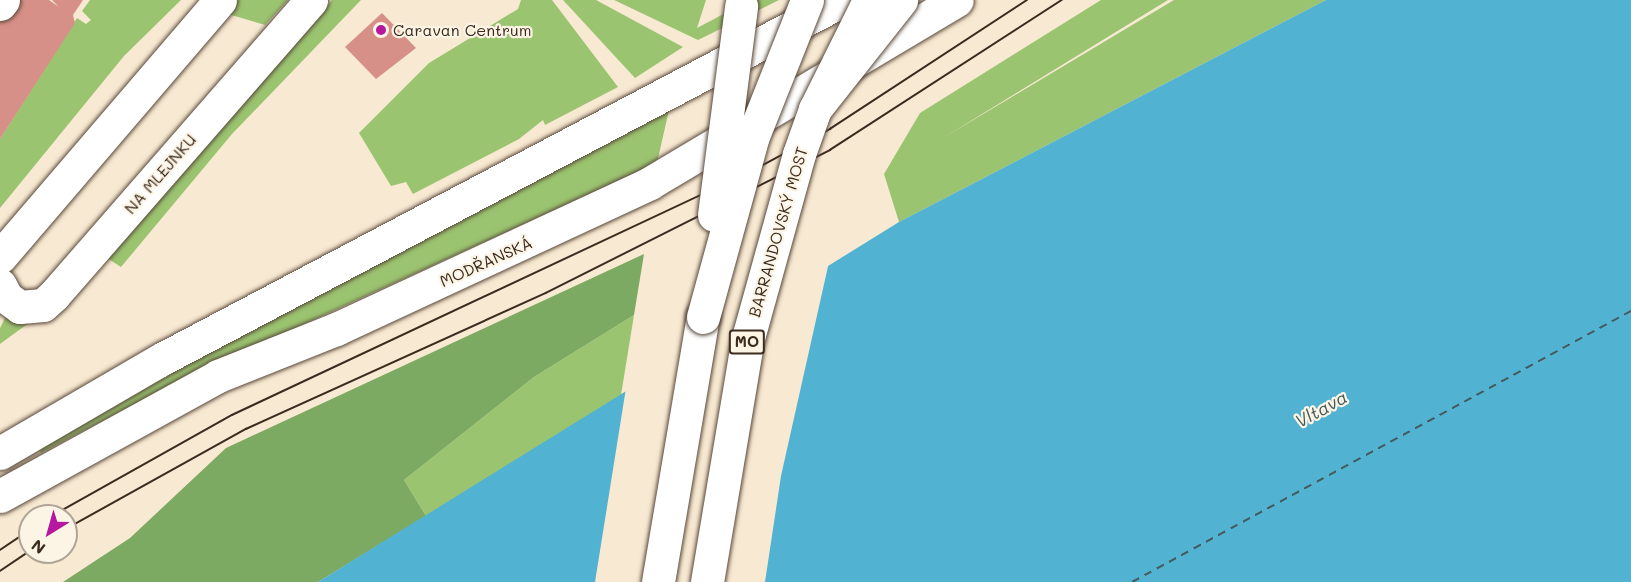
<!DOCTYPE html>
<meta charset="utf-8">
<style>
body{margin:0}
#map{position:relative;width:1631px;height:582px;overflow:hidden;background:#f8e9d2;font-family:Mali,sans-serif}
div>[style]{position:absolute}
.green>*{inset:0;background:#9bc470}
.forest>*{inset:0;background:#7caa62}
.water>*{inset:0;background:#52b2d1}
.pier>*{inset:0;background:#f8e9d2}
.ferry>*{height:1.5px;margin-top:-0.75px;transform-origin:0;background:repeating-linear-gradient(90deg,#435a5d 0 8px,transparent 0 14px)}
.building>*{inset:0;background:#d79088}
.roads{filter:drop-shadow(0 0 2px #574739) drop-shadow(0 0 2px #574739)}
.minor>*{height:33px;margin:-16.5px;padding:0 16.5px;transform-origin:16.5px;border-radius:16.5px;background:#fff}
.major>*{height:33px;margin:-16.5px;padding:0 16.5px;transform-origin:16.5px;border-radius:16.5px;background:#fff}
.tram>*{height:1.5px;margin:-0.75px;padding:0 0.75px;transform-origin:0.75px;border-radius:0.75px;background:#3b2a1e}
.bridges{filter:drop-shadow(0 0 2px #574739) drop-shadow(0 0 2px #574739)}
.major-bridge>*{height:33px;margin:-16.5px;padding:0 16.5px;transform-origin:16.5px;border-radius:16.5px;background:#fff}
.highway-bridge>*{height:33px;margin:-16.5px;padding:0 16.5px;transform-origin:16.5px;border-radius:16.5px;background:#fff}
.dots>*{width:16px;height:16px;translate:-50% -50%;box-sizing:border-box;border:3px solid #fcf5e5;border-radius:50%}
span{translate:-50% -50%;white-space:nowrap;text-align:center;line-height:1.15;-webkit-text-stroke:4.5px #fcf5e5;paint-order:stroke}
.shield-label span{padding:2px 4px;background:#fcf5e5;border:2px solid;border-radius:4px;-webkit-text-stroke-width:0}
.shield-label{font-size:15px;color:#3b2a1e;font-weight:700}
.poi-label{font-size:16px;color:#3b2a1e}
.left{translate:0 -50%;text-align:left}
.street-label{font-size:16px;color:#3b2a1e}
.water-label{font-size:18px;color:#435a5d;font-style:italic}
.north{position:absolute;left:18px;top:504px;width:60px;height:60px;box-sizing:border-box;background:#fcf5e5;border:2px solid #afa495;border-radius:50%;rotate:217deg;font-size:16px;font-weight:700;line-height:24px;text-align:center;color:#3b2a1e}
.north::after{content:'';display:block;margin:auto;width:21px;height:27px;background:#b5179e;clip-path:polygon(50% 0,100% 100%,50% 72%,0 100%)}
</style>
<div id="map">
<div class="green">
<div style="clip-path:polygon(90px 0,181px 0,124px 56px,0 208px,0 139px,77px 18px,86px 24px,91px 20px,82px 11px)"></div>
<div style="clip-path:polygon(236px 0,288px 0,265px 25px,221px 12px)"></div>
<div style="clip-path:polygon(332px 0,361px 0,232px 134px,121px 267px,107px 258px)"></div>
<div style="clip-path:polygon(521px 0,552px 0,618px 87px,545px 125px,543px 120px,519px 139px,413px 194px,406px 182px,391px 186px,359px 133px,429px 63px,518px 9px)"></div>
<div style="clip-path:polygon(563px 0,596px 0,683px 47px,635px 78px)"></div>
<div style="clip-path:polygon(614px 0,706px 0,697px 28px,750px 0,779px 0,698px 40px)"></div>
<div style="clip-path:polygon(1101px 0,1168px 0,943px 138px,1174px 0,1326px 0,899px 222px,884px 174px,920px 113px)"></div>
<div style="clip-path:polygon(669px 110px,657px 163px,171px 385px,41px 453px,37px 446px,165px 372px)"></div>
<div style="clip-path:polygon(8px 312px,37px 317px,0 344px,0 328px)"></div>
<div style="clip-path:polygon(634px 315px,621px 395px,426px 516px,404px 480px,534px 377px)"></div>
</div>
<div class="forest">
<div style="clip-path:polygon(644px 254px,634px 315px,534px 377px,404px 480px,426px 516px,318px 582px,63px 582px,130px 538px,226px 448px)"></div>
</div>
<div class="water">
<div style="clip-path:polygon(1326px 0,1631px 0,1631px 582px,318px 582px,899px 222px)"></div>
</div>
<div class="pier">
<div style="clip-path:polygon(829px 262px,781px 476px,765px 582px,595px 582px,626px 388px)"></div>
</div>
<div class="ferry">
<div style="left:1132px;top:582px;width:568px;rotate:-28.51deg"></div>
</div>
<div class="building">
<div style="clip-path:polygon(19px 0,49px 0,59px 7px,52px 0,83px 0,73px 15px,75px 23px,0 139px,0 22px)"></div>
<div style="clip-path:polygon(382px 13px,416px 48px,376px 79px,345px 47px)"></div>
</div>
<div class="roads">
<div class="minor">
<div style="left:0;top:4px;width:5px;rotate:-53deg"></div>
<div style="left:0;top:257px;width:338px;rotate:-49.4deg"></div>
<div style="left:0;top:285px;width:13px;rotate:63deg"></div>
<div style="left:6px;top:297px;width:17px;rotate:36deg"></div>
<div style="left:20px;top:307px;width:23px;rotate:-5deg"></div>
<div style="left:43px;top:305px;width:15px;rotate:-42deg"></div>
<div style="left:54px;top:295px;width:391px;rotate:-48.9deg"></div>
</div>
<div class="major">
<div style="left:0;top:453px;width:185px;rotate:-30.2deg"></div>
<div style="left:160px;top:360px;width:772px;rotate:-27.79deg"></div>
<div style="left:0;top:496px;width:249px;rotate:-28.8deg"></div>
<div style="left:218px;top:376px;width:127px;rotate:-21.7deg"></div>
<div style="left:336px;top:329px;width:346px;rotate:-24.9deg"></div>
<div style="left:650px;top:183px;width:357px;rotate:-30.8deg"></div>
<div style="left:658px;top:582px;width:269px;rotate:-80.4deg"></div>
</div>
</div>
<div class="tram">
<div style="left:52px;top:516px;width:206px;rotate:-29.3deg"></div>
<div style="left:232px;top:415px;width:574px;rotate:-25.14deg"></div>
<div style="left:752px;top:171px;width:89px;rotate:-28.3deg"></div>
<div style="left:830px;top:129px;width:235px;rotate:-33.2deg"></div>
<div style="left:66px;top:529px;width:206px;rotate:-29.1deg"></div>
<div style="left:246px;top:429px;width:329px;rotate:-24.4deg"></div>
<div style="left:546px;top:293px;width:318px;rotate:-26.7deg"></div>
<div style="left:830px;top:150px;width:276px;rotate:-32.9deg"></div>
<div style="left:0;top:550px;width:36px;rotate:-34deg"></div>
<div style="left:0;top:571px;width:36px;rotate:-34deg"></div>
</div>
<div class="bridges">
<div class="major-bridge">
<div style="left:714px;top:215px;width:211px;rotate:-82.6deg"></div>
<div style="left:703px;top:317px;width:188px;rotate:-74.6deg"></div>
<div style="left:753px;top:136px;width:146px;rotate:-68.3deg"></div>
<div style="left:707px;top:582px;width:247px;rotate:-80.5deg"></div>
<div style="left:748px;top:338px;width:191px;rotate:-74.5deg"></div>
<div style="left:799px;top:154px;width:48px;rotate:-70.4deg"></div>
<div style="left:815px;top:109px;width:139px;rotate:-51.7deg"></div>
</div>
<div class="highway-bridge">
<div style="left:815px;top:109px;width:122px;rotate:-63.6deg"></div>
</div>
</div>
<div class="dots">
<div style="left:381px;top:30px;background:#b5179e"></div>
</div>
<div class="shield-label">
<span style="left:747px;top:342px">MO</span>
</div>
<div class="poi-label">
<span class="left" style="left:393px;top:30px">Caravan Centrum</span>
</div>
<div class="street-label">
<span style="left:160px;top:174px;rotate:-49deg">NA MLEJNKU</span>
<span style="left:778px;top:232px;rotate:-74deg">BARRANDOVSKÝ MOST</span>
<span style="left:486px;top:262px;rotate:-24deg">MODŘANSKÁ</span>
</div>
<div class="water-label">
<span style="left:1321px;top:409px;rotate:-29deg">Vltava</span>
</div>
<div class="north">N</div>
</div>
